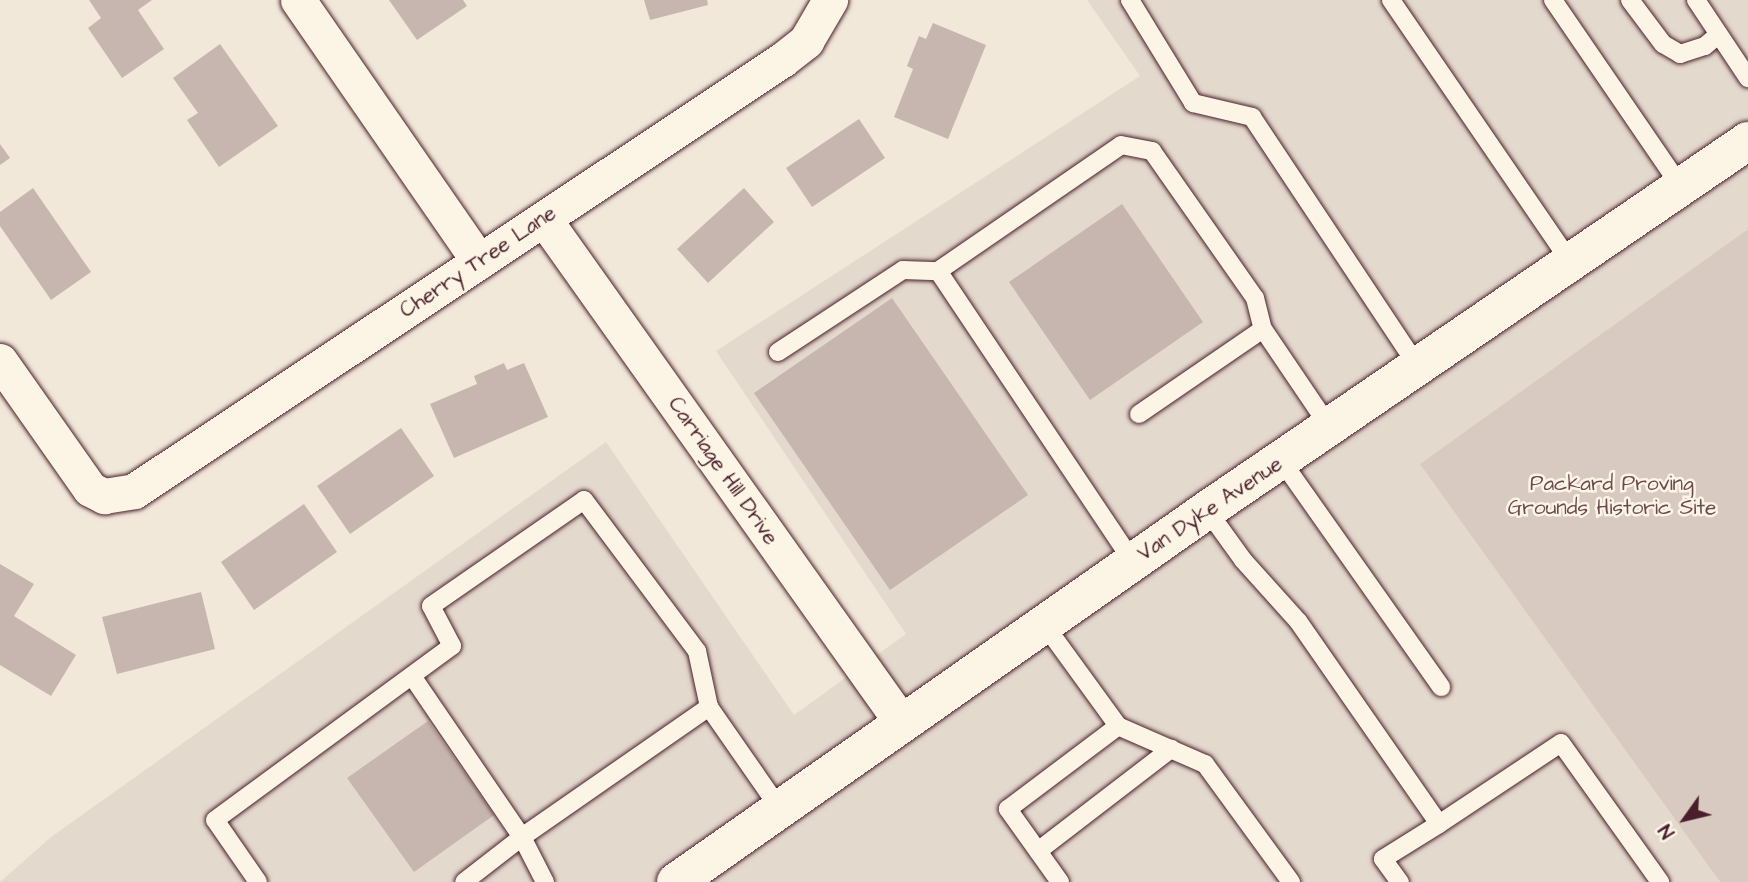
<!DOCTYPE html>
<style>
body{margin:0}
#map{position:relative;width:1748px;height:882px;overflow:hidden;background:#f1e8da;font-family:"Architects Daughter",sans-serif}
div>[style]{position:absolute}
.built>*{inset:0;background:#e4d9cd}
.green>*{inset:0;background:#d8cac0}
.building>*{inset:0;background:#c7b6af}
.roads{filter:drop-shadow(0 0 2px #4a1f2b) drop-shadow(0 0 2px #4a1f2b)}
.lane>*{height:18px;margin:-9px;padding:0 9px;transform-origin:9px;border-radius:9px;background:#fcf5e5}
.street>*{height:35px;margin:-17.5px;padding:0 17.5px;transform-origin:17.5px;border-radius:17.5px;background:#fcf5e5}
.secondary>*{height:38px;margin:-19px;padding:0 19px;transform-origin:19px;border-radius:19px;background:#fcf5e5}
span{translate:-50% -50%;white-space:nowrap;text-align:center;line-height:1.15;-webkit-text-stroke:5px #fcf5e5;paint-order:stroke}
.street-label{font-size:21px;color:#4a1f2b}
.park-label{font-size:21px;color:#6e4a50}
.north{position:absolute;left:1650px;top:784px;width:70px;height:70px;-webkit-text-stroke:5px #fcf5e5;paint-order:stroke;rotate:236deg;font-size:19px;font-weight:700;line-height:28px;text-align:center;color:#4a1f2b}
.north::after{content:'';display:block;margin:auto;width:24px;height:32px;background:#4a1f2b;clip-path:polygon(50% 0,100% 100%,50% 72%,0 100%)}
</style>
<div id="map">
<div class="built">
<div style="clip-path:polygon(1087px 0,1748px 0,1748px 229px,1421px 464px,1720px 882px,0 882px,51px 837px,606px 442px,794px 715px,906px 634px,716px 351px,1140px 76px)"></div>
</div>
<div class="green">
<div style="clip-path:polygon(1748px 229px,1748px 882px,1720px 882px,1420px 464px)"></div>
</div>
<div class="building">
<div style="clip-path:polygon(89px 0,152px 0,138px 10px,164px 49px,122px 78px,88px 28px,101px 18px)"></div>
<div style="clip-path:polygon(389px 0,463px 0,467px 6px,417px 40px)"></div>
<div style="clip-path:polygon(644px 0,707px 0,708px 5px,650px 20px)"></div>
<div style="clip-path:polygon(933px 23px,986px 45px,948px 139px,894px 117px,913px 69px,907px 66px,919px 36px,926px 39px)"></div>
<div style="clip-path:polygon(220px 44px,278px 126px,219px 167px,187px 120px,198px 113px,173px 78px)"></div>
<div style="clip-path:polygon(859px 119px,885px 158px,812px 207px,786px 168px)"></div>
<div style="clip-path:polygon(0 144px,10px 158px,0 165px)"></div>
<div style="clip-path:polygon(33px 188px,91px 272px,51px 300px,0 226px,0 212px)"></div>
<div style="clip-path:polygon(744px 188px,774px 222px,708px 283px,677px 249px)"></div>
<div style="clip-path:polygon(1122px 204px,1203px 322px,1090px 400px,1009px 282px)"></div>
<div style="clip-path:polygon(892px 298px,1028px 495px,890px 590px,754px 393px)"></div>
<div style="clip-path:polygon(504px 363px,507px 370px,524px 363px,548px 417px,454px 458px,430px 404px,477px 384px,474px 376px)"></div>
<div style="clip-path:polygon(401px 428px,434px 476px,350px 534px,317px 486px)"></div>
<div style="clip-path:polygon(304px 504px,337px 552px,254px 610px,221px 562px)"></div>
<div style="clip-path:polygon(0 564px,34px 584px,14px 616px,76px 655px,51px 696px,0 665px)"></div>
<div style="clip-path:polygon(201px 592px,215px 649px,117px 674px,102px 617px)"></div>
<div style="clip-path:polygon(428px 721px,494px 815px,414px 872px,347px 778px)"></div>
</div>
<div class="roads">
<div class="lane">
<div style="left:1130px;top:0;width:121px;rotate:58.5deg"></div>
<div style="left:1193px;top:103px;width:61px;rotate:13.3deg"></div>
<div style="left:1252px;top:117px;width:300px;rotate:56.4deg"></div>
<div style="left:1391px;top:0;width:319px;rotate:55.6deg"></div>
<div style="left:1553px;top:0;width:227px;rotate:55.6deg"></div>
<div style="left:1630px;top:0;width:55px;rotate:53.1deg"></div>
<div style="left:1663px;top:44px;width:20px;rotate:30deg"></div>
<div style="left:1680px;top:54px;width:26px;rotate:-18deg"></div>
<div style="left:1705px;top:46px;width:18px;rotate:-41deg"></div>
<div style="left:1696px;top:0;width:94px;rotate:56.3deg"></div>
<div style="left:778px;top:352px;width:149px;rotate:-33.3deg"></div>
<div style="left:903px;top:270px;width:35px;rotate:2deg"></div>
<div style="left:1139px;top:414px;width:150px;rotate:-34.4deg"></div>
<div style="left:1281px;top:460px;width:278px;rotate:54.8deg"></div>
<div style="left:1207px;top:510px;width:62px;rotate:54.2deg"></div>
<div style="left:1243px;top:560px;width:82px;rotate:48deg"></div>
<div style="left:1298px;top:621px;width:247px;rotate:55.2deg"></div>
<div style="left:1439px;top:824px;width:66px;rotate:148deg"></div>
<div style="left:1383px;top:859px;width:29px;rotate:54deg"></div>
<div style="left:1133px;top:562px;width:350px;rotate:-123.8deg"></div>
<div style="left:938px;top:271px;width:222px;rotate:-34.5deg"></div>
<div style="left:1121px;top:145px;width:32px;rotate:11deg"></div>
<div style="left:1152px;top:151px;width:179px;rotate:55deg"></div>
<div style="left:1255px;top:298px;width:32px;rotate:76deg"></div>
<div style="left:1263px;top:329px;width:120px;rotate:55.9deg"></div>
<div style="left:1044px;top:624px;width:126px;rotate:54deg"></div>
<div style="left:1118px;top:726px;width:95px;rotate:23.6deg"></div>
<div style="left:1205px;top:764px;width:146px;rotate:53.9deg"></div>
<div style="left:412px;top:676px;width:195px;rotate:55.7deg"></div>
<div style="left:522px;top:837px;width:73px;rotate:142.2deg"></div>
<div style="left:1439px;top:824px;width:146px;rotate:-33.6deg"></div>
<div style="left:1561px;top:743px;width:171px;rotate:54.5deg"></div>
<div style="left:1038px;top:851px;width:168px;rotate:-37.5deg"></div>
<div style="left:258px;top:882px;width:75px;rotate:-124.7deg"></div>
<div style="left:215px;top:820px;width:294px;rotate:-36.3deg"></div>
<div style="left:452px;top:646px;width:45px;rotate:-117.7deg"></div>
<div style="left:431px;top:606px;width:186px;rotate:-34.7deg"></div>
<div style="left:584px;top:500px;width:189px;rotate:53.2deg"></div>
<div style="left:697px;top:651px;width:57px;rotate:77.9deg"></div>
<div style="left:545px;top:882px;width:51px;rotate:-117.1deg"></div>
<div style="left:522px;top:837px;width:228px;rotate:-34.8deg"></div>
<div style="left:709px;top:707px;width:124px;rotate:55.2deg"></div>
<div style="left:1060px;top:882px;width:90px;rotate:-125.5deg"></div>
<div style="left:1008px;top:809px;width:138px;rotate:-37deg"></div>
</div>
<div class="street">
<div style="left:298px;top:0;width:318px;rotate:55.3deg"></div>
<div style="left:544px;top:219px;width:618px;rotate:54.61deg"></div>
<div style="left:0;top:361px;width:156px;rotate:54.9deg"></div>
<div style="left:90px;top:489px;width:16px;rotate:27deg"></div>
<div style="left:104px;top:496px;width:30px;rotate:-9deg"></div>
<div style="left:134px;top:491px;width:778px;rotate:-33.63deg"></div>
<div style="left:782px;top:60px;width:31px;rotate:-38deg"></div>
<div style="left:806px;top:41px;width:48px;rotate:-59.7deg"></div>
</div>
<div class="secondary">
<div style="left:676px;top:882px;width:648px;rotate:-35.01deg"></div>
<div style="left:1207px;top:510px;width:655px;rotate:-34.3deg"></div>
</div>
</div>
<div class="street-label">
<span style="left:478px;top:262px;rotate:-34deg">Cherry Tree Lane</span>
<span style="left:723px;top:471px;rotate:55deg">Carriage Hill Drive</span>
<span style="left:1210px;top:509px;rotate:-34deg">Van Dyke Avenue</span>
</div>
<div class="park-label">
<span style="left:1612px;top:496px">Packard Proving<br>Grounds Historic Site</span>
</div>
<div class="north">N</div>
</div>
